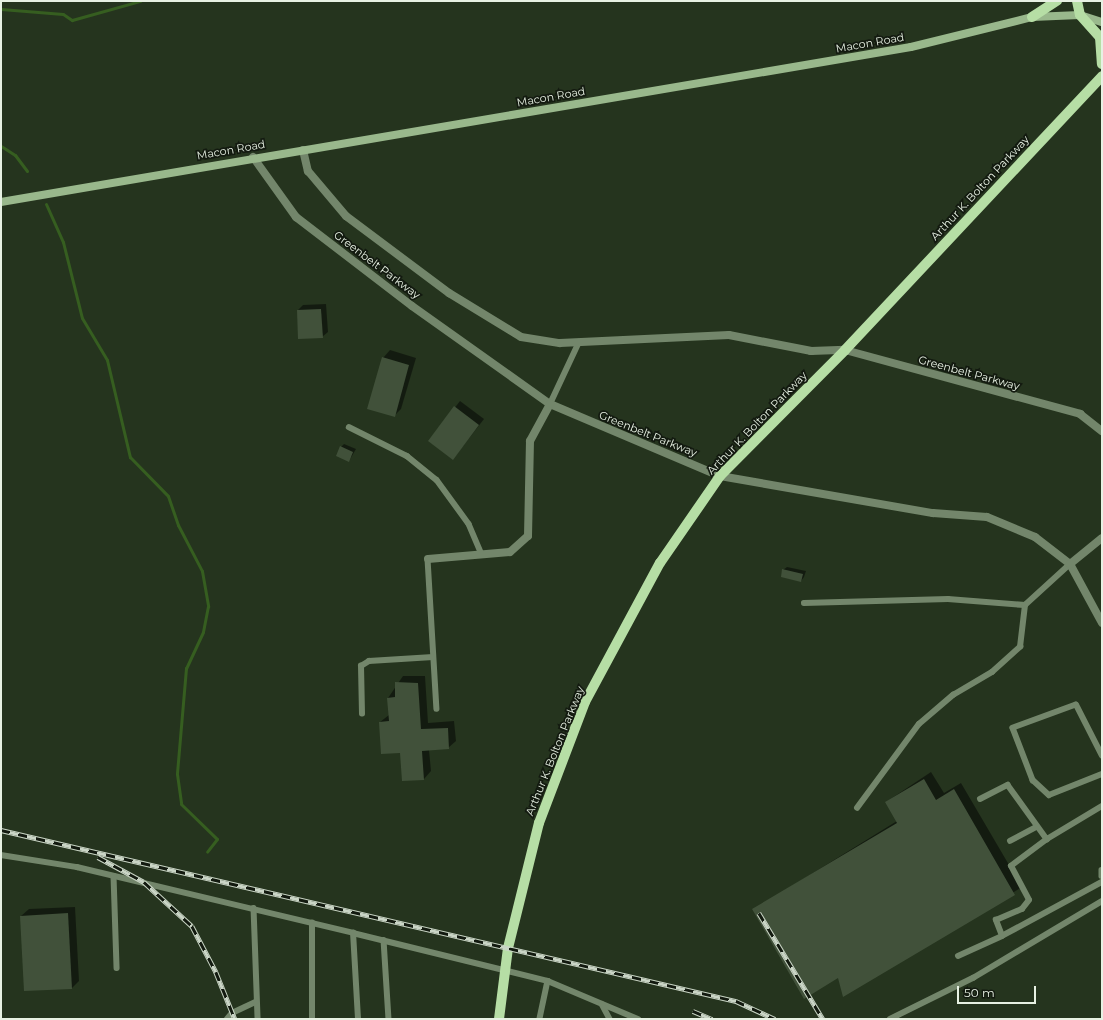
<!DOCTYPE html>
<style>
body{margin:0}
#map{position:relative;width:1103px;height:1020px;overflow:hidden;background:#25341e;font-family:Montserrat,sans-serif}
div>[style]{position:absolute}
.shadow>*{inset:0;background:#0007}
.stream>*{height:3px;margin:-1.5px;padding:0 1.5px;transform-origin:1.5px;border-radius:1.5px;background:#365e20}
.building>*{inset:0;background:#41513a}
.service>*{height:5.5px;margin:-2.75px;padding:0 2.75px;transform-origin:2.75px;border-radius:2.75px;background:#73866b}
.minor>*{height:8px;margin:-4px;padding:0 4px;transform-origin:4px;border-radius:4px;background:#73866b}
.secondary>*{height:8px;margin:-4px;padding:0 4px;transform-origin:4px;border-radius:4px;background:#99b88c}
.primary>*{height:10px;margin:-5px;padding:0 5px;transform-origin:5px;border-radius:5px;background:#b6dea5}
.rail>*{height:4.5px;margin-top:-2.25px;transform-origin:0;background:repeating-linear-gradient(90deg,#131a10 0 9px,#cad5c6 0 18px);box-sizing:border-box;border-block:1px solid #cad5c6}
span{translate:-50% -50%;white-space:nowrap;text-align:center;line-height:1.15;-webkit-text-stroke:3.5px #131a10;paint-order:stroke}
.street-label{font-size:11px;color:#e7f1e3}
.frame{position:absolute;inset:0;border:2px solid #e7f1e3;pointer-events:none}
.scale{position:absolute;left:957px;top:986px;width:79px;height:18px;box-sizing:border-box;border:2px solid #e7f1e3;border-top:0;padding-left:5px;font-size:12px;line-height:14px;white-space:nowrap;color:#e7f1e3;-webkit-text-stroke:3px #131a10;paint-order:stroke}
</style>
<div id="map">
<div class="shadow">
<div style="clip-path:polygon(326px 304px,328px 332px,322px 337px,298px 310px,303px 305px)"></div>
<div style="clip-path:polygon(390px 350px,416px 358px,401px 409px,394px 416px,383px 358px)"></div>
<div style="clip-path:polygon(460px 401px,484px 419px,453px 459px,429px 441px)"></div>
<div style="clip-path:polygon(344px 444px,356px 449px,349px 461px,341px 447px)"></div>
<div style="clip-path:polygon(787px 567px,806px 571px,804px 577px,801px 581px,783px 570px)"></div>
<div style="clip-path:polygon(403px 676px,425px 676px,428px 723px,454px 721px,456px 741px,448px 748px,429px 750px,431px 771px,424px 779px,380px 722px,389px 715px,388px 698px)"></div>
<div style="clip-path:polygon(931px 772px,944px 793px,961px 783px,1022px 887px,844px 995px,839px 977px,753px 910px,897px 821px,886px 802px)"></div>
<div style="clip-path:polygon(75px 907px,79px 981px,72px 988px,21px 916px,29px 909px)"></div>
</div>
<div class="stream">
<div style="left:1px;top:9px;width:62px;rotate:4.6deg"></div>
<div style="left:63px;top:14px;width:11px;rotate:34deg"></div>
<div style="left:72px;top:20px;width:71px;rotate:-15.6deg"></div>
<div style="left:1px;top:146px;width:17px;rotate:33deg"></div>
<div style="left:15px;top:155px;width:20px;rotate:53deg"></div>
<div style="left:46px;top:204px;width:42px;rotate:65.9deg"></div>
<div style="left:63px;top:242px;width:78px;rotate:76deg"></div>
<div style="left:82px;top:318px;width:49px;rotate:59.2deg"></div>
<div style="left:107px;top:360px;width:100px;rotate:76.7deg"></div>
<div style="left:130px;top:457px;width:54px;rotate:45.7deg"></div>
<div style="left:168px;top:496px;width:31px;rotate:71deg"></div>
<div style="left:178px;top:525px;width:52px;rotate:62.4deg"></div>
<div style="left:202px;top:571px;width:36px;rotate:80deg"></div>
<div style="left:208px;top:606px;width:26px;rotate:101deg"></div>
<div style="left:203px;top:632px;width:40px;rotate:115deg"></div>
<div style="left:186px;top:668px;width:106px;rotate:94.9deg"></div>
<div style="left:177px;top:774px;width:30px;rotate:82deg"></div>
<div style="left:181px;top:804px;width:50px;rotate:44.2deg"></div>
<div style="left:217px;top:839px;width:16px;rotate:128deg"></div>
</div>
<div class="building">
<div style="clip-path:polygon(321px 309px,323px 338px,298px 339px,297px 310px)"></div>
<div style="clip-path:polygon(382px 357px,409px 365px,395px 417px,367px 409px)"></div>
<div style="clip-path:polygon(454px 406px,479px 425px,453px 460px,428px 441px)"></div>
<div style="clip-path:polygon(340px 446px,353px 452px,349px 462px,336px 456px)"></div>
<div style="clip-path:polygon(782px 569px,803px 574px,801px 582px,781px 577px)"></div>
<div style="clip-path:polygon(395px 682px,418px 683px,421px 729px,448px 728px,449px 749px,422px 751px,424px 780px,402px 781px,400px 753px,381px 754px,379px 722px,389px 721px,387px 698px,395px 697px)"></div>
<div style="clip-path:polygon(924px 779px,936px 800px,954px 789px,1015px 895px,843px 997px,838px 978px,804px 999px,752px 909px,897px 823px,885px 802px)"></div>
<div style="clip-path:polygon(68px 913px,72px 989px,24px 991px,20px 916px)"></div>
</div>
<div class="service">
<div style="left:550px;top:404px;width:68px;rotate:-64.9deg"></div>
<div style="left:349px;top:427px;width:65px;rotate:26.6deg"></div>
<div style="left:407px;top:456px;width:38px;rotate:39deg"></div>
<div style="left:437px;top:480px;width:54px;rotate:54deg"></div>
<div style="left:469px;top:524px;width:33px;rotate:67deg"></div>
<div style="left:428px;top:559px;width:150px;rotate:86.6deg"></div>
<div style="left:804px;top:603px;width:144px;rotate:-1.6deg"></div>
<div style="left:948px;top:599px;width:77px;rotate:4.5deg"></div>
<div style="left:362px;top:714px;width:48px;rotate:-91.2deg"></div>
<div style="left:361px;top:666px;width:9px;rotate:-32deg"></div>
<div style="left:369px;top:661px;width:64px;rotate:-3.6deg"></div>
<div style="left:1102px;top:756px;width:57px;rotate:-117deg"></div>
<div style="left:1076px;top:705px;width:67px;rotate:159.9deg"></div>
<div style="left:1013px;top:728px;width:56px;rotate:69deg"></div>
<div style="left:1033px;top:780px;width:22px;rotate:43deg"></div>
<div style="left:1049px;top:795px;width:57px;rotate:-21.6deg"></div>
<div style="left:980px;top:799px;width:31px;rotate:-27deg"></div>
<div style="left:1008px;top:785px;width:67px;rotate:54.2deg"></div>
<div style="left:1047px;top:839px;width:64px;rotate:-31deg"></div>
<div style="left:857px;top:808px;width:104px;rotate:-53.6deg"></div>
<div style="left:919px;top:724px;width:45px;rotate:-40.5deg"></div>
<div style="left:953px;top:695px;width:45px;rotate:-30.5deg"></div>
<div style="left:992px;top:672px;width:38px;rotate:-42deg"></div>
<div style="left:1020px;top:647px;width:42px;rotate:-83.2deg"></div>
<div style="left:1025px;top:605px;width:61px;rotate:-42.3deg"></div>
<div style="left:1010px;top:841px;width:30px;rotate:-28deg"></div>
<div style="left:1px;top:855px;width:77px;rotate:9deg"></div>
<div style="left:77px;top:867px;width:284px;rotate:13.4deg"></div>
<div style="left:1102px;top:870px;width:6px;rotate:90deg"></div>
<div style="left:114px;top:876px;width:92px;rotate:88.1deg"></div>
<div style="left:254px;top:908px;width:111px;rotate:87.9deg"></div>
<div style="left:1002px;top:936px;width:114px;rotate:-28.4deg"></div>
<div style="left:384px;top:940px;width:79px;rotate:86.4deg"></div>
<div style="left:958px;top:956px;width:48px;rotate:-24.4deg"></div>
<div style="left:1002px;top:936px;width:17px;rotate:-111deg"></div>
<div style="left:996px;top:920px;width:28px;rotate:-23deg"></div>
<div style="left:1022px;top:909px;width:11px;rotate:-52deg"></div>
<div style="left:1029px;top:900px;width:38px;rotate:-118deg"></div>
<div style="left:1011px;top:866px;width:45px;rotate:-36.9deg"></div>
<div style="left:548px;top:981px;width:98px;rotate:22.9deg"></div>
<div style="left:602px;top:1004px;width:17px;rotate:62deg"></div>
<div style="left:227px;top:1019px;width:8px;rotate:-50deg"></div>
<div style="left:232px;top:1013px;width:26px;rotate:-25deg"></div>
<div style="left:312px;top:1019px;width:96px;rotate:-90deg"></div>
<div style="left:358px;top:1019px;width:86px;rotate:-93.3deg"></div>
<div style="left:353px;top:933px;width:201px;rotate:13.8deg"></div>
<div style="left:548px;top:981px;width:39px;rotate:102deg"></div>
<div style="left:890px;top:1019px;width:93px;rotate:-26.3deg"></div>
<div style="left:973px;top:978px;width:150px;rotate:-30.8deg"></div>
</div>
<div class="minor">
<div style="left:303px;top:150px;width:22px;rotate:77deg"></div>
<div style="left:308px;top:171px;width:59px;rotate:49.8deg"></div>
<div style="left:346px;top:216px;width:129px;rotate:36.8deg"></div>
<div style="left:449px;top:293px;width:84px;rotate:31.4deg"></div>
<div style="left:521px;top:337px;width:39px;rotate:9deg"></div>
<div style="left:560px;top:343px;width:169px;rotate:-2.7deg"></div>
<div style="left:729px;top:335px;width:84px;rotate:11deg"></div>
<div style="left:811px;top:351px;width:34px;rotate:-2deg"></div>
<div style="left:845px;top:350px;width:244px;rotate:15.2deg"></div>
<div style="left:1080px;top:414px;width:28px;rotate:38deg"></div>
<div style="left:253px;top:157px;width:74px;rotate:54.4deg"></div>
<div style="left:296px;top:217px;width:146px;rotate:37.5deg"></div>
<div style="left:412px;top:306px;width:169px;rotate:35.4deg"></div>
<div style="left:550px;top:404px;width:185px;rotate:23deg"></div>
<div style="left:720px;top:476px;width:216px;rotate:9.9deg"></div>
<div style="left:933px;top:513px;width:54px;rotate:4.2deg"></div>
<div style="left:987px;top:517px;width:52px;rotate:22.6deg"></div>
<div style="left:1035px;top:537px;width:44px;rotate:37.6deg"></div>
<div style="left:1070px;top:564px;width:67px;rotate:61.5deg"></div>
<div style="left:428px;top:559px;width:82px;rotate:-4.9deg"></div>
<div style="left:510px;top:552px;width:24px;rotate:-42deg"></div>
<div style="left:528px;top:536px;width:95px;rotate:-88.8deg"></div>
<div style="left:530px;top:441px;width:42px;rotate:-61.6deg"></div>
<div style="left:1070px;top:564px;width:41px;rotate:-39.1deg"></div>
</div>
<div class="secondary">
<div style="left:1px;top:202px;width:923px;rotate:-9.67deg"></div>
<div style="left:911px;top:47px;width:125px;rotate:-13.9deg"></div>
<div style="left:1032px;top:17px;width:48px;rotate:-2.4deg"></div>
<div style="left:1080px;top:15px;width:23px;rotate:18deg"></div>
</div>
<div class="primary">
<div style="left:1077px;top:1px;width:14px;rotate:78deg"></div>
<div style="left:1080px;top:15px;width:30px;rotate:48deg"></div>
<div style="left:1100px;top:37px;width:27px;rotate:86deg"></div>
<div style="left:1032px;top:17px;width:30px;rotate:-33deg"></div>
<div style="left:499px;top:1019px;width:72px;rotate:-82.8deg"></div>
<div style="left:508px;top:948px;width:129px;rotate:-76.1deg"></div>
<div style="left:539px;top:823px;width:129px;rotate:-69.2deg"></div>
<div style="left:585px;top:702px;width:158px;rotate:-61.7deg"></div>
<div style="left:660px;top:563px;width:106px;rotate:-55.4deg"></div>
<div style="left:720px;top:476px;width:177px;rotate:-45.2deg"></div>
<div style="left:845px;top:350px;width:376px;rotate:-46.8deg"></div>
</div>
<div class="rail">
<div style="left:1px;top:830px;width:755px;rotate:13.1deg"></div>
<div style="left:736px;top:1001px;width:43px;rotate:24.8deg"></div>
<div style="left:98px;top:857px;width:52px;rotate:28.5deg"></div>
<div style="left:144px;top:882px;width:65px;rotate:42.5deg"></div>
<div style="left:192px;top:926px;width:52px;rotate:62.4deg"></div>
<div style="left:216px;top:972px;width:51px;rotate:68deg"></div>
<div style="left:759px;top:913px;width:124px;rotate:58.9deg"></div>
<div style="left:693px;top:1011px;width:21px;rotate:23deg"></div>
</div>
<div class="street-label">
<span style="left:870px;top:43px;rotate:-10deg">Macon Road</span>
<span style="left:551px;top:97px;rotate:-10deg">Macon Road</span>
<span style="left:231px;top:150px;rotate:-10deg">Macon Road</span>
<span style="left:980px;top:188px;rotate:-47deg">Arthur K. Bolton Parkway</span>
<span style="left:377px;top:265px;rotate:37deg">Greenbelt Parkway</span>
<span style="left:969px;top:373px;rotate:15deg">Greenbelt Parkway</span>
<span style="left:757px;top:423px;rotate:-46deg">Arthur K. Bolton Parkway</span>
<span style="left:648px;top:434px;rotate:22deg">Greenbelt Parkway</span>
<span style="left:555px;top:751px;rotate:-68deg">Arthur K. Bolton Parkway</span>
</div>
<div class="frame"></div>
<div class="scale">50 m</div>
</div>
